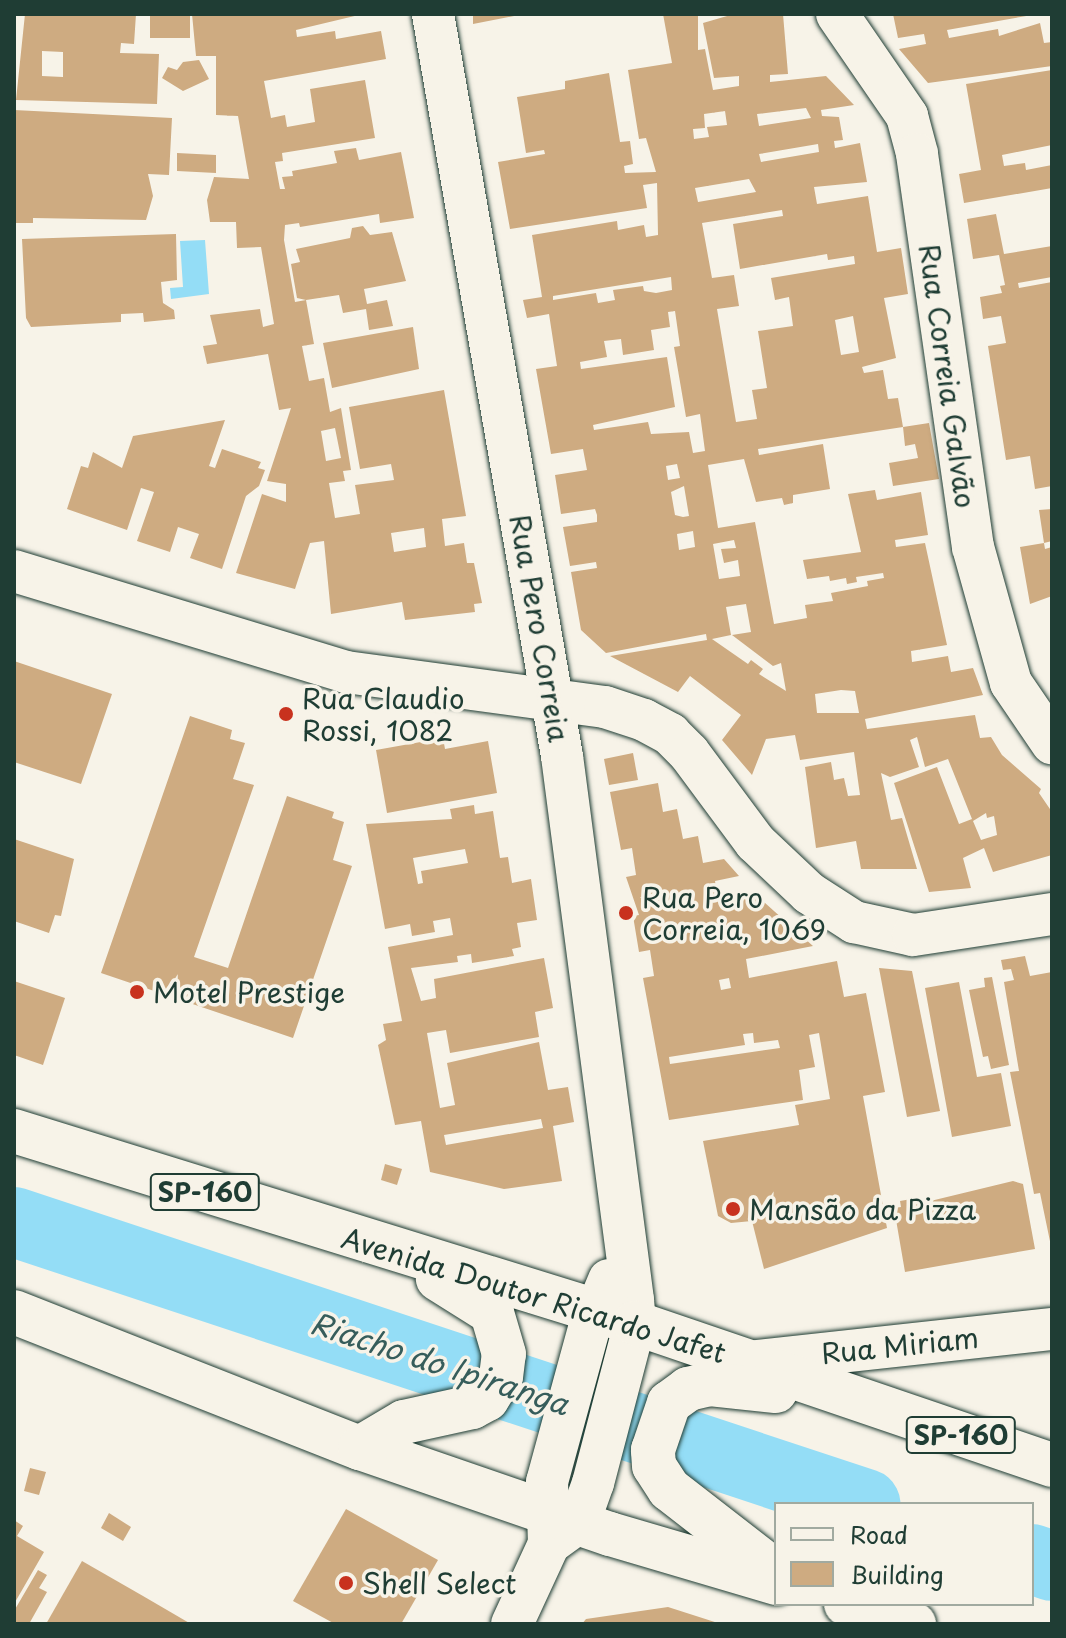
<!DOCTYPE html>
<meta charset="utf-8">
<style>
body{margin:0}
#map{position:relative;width:1066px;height:1638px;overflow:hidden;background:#f7f3e8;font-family:"Playpen Sans",sans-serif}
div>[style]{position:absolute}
.water>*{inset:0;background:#94ddf6}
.river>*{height:70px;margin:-35px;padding:0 35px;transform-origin:35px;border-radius:35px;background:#94ddf6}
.building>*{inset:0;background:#ceab81}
.roads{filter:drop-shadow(0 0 2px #1f3d34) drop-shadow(0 0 2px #1f3d34)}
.minor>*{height:42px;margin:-21px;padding:0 21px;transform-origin:21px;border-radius:21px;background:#f7f3e8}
.major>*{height:44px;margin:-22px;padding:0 22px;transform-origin:22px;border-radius:22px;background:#f7f3e8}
.dots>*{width:22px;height:22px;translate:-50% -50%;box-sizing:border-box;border:4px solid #f7f3e8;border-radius:50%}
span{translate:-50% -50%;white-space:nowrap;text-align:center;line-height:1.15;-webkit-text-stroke:7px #f7f3e8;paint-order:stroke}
.shield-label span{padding:2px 6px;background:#f7f3e8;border:2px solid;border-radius:6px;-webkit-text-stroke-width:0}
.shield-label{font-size:26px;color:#1f3d34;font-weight:700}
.street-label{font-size:28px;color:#1f3d34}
.poi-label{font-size:28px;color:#1f3d34}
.left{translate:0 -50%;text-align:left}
.water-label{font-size:30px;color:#365d5b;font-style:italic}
.frame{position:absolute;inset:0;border:16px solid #1f3d34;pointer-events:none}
.legend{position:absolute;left:774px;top:1502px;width:260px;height:104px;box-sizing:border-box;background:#f7f3e8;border:2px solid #a1aaa0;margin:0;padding:10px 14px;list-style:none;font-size:24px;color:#1f3d34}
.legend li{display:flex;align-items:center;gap:16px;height:40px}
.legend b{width:40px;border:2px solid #a1aaa0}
</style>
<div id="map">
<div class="water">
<div style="clip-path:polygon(205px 240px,209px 294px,171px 299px,170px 288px,183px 287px,180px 241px)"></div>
</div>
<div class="river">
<div style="left:14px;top:1222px;width:897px;rotate:18.33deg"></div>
<div style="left:1032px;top:1559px;width:21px;rotate:19deg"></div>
</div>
<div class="building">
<div style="clip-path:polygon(evenodd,25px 14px,136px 14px,134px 44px,121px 43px,120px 53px,159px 54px,157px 104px,16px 100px,25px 14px,42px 51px,63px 52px,63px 77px,42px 76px,42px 51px)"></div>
<div style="clip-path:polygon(evenodd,192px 14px,363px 14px,296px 30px,297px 37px,335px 31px,336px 39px,381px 31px,386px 59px,264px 81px,271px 118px,285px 115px,287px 127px,315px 122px,310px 89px,365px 80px,375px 138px,282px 153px,283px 161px,275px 162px,280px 189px,285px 189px,282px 177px,293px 176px,292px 171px,337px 163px,334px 151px,356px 148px,359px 160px,401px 152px,414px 218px,380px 223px,379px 214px,300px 227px,299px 223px,285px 225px,284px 240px,295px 302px,306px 300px,297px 298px,291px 264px,300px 262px,296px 249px,350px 238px,352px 228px,363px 226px,370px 235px,392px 232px,406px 281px,364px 289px,367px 304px,387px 300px,393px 326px,369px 330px,366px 309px,343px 313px,339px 295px,306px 300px,314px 344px,302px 346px,309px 381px,324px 378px,330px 412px,341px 408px,351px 470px,343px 471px,345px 481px,329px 483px,335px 518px,360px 514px,355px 485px,394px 480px,391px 464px,360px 469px,349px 407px,444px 390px,466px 516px,442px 519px,445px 546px,464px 543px,467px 563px,474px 563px,482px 603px,474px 604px,475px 612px,405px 620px,402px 602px,331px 614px,324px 541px,310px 543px,295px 589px,236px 573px,262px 494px,286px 502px,286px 484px,267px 481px,291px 408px,279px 410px,268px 354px,207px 364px,203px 346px,217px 344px,210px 315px,260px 309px,263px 327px,274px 324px,261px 247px,237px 248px,236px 222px,210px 222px,207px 200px,214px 177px,249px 179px,238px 116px,216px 115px,216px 56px,196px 56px,192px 14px,335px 428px,341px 458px,326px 461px,321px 431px,335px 428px,192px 14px,424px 528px,426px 547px,394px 552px,391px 533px,424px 528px)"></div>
<div style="clip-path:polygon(473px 14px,519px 14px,519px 15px,473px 24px)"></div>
<div style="clip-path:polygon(evenodd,663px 14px,698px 14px,698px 50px,705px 49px,713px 90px,739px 86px,739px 76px,714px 78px,703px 23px,734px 14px,783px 14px,788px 74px,770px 75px,770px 82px,826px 76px,854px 105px,821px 110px,822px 116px,839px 117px,843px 140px,834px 141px,835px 148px,860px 143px,867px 182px,814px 187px,817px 204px,868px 196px,877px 252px,901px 248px,908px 294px,884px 298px,896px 358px,862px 367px,864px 373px,883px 370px,888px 399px,898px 398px,903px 427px,758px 449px,759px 455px,823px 444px,830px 489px,793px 495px,793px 503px,784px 505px,782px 498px,756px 502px,744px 459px,708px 465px,718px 528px,755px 522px,774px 624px,807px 618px,805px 605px,833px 601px,831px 593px,868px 586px,867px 581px,884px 578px,883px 573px,856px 577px,857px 582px,847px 584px,846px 578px,830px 581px,829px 576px,807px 579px,803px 560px,861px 552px,848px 494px,875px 490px,877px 500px,921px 492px,928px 535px,895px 540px,896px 547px,925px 543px,947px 645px,911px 651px,912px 662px,948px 656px,951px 672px,973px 668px,983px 695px,865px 719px,867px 729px,975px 715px,980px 738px,991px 737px,1002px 755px,1041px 789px,1039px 793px,1052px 812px,1052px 855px,993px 872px,984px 848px,963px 858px,971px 888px,929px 892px,894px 783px,937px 767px,959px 824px,972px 819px,948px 759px,925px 767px,917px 737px,910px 740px,919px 767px,890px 777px,881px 773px,891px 820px,902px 818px,917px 869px,861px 869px,856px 841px,816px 848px,805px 767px,831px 762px,834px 780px,844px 778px,848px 796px,860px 795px,854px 752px,800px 760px,795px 735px,766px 739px,752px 775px,722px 740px,741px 715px,690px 676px,678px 692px,610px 656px,707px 640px,706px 634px,606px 653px,581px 630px,571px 572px,597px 568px,596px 562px,570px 566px,563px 527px,597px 522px,597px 515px,595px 509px,561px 514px,555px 475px,587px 470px,583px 449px,551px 454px,536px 369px,557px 366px,549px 314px,527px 318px,523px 300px,542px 297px,532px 235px,617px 221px,618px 230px,644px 225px,646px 237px,658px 235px,657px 183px,643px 185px,647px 208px,510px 229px,498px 162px,545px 154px,544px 150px,526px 153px,517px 97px,565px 89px,565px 81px,609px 73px,620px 142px,630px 141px,633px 164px,624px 166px,625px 173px,656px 172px,646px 138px,639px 139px,628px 70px,672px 63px,663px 14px,806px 108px,811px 118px,759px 126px,757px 114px,806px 108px,663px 14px,725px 111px,727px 125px,707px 127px,709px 137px,694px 139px,693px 129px,705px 128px,704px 114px,725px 111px,663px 14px,818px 144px,819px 152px,761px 162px,759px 154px,818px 144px,663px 14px,749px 179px,756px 192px,698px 202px,695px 188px,749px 179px,663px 14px,782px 210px,783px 216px,733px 224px,740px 269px,827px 254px,828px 260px,854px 256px,855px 264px,771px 278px,775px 300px,789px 297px,793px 326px,758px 331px,767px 388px,752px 390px,757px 419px,736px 422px,717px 309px,739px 306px,734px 275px,712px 278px,702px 223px,782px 210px,663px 14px,671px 277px,672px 290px,656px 293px,644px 291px,643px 286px,613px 290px,615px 300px,598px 303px,596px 293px,553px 300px,553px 296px,671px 277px,663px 14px,675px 311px,680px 346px,674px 347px,686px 417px,700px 414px,705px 451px,693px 453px,689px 432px,651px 434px,648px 422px,594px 430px,593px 425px,675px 407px,667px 357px,581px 369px,580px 362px,607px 357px,604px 341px,621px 339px,623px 355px,654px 350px,651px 330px,670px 327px,668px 312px,675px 311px,663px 14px,853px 316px,859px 352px,841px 355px,835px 320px,853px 316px,663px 14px,677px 464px,680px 478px,668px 480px,666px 466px,677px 464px,663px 14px,684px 486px,689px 516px,683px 517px,675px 515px,671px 492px,684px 486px,663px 14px,693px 531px,695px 547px,679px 550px,677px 534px,693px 531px,663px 14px,734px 540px,736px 548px,721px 549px,724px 563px,738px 560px,740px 576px,719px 579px,713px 544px,734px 540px,663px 14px,746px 604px,751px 632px,732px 635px,773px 666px,781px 663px,786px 691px,759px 674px,763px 669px,751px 660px,748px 664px,712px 639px,731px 635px,726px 607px,746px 604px,663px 14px,841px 690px,855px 691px,859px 713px,817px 713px,815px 694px,841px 690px,663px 14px,986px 813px,987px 818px,994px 816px,997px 835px,981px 840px,973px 821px,986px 813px)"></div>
<div style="clip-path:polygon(893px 14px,1038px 14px,947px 30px,949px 38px,998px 29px,999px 36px,1040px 23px,1044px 43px,1052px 42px,1052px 66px,928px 83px,899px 49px,926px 44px,924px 34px,898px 38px)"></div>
<div style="clip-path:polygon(150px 15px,190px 16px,190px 38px,150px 38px)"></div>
<div style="clip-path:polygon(199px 60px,209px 79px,183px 91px,162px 78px,168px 67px,177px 70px,183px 62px)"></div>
<div style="clip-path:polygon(1052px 70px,1052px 145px,1002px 155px,1004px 166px,1025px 163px,1026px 170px,1052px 165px,1052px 188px,964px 203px,959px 174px,981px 170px,966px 84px)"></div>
<div style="clip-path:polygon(14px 110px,172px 118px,169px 175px,148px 174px,153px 196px,146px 220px,33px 218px,33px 223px,14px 223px)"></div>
<div style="clip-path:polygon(177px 153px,216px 155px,216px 173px,177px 171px)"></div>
<div style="clip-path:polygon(996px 214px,1004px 254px,1052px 246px,1052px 277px,1018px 283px,1019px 288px,1052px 282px,1052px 486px,1035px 489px,1030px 456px,1006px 460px,988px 346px,1006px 343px,1001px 316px,983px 319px,980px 297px,1002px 293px,1000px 286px,1005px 285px,999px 255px,973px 259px,967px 219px)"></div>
<div style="clip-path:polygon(176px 234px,177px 280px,161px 282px,163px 303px,174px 310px,175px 319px,144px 322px,143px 313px,121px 314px,121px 322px,31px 327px,26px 318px,22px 239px)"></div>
<div style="clip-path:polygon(413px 327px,419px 369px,332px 388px,323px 343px)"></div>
<div style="clip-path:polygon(225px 420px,209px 466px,215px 468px,222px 449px,261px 462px,258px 468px,265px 470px,259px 486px,246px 496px,222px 569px,190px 558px,199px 534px,178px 527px,170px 552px,137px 541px,154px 492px,141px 488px,127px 530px,67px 509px,81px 466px,88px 468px,93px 452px,122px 468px,133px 436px)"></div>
<div style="clip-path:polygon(929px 423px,939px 479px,893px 486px,889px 463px,918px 458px,915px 444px,905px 446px,903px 427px)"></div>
<div style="clip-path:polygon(1052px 509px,1052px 541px,1044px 543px,1039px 510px)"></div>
<div style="clip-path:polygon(1044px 543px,1045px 549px,1052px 547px,1052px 596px,1030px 604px,1020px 547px)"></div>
<div style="clip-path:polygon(14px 661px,112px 694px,81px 784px,14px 762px)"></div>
<div style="clip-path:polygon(190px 716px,232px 730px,230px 739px,245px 743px,233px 779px,254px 785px,194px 957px,228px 968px,287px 796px,334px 812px,332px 818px,344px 822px,333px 860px,352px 866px,293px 1038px,101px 973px)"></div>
<div style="clip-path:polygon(443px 738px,445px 749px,488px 741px,497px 793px,387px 813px,376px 750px)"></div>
<div style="clip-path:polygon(633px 753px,638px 780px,609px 785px,604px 759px)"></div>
<div style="clip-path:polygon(evenodd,658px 783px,663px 812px,677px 809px,683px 839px,698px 836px,703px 863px,724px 859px,739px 876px,715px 881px,718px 900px,755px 894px,813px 946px,746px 959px,749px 978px,837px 961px,844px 997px,866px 993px,885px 1092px,863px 1096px,887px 1228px,764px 1269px,752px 1221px,731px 1223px,718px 1216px,703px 1141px,799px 1125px,795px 1105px,830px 1099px,819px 1033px,809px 1035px,815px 1067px,799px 1070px,803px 1100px,669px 1120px,643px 978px,654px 976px,650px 950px,639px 952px,633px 916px,639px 915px,626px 877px,636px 875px,632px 848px,621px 850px,610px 792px,658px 783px,729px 978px,731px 988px,721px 990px,719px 980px,729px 978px,658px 783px,753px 1033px,754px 1043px,778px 1040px,780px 1048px,670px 1064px,669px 1057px,745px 1045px,743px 1034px,753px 1033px)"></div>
<div style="clip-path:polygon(evenodd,474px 805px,475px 814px,493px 811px,500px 858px,508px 857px,512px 883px,531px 879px,537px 920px,517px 923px,521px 947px,512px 949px,514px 956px,472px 963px,471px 954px,457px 956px,458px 962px,411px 968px,421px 1001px,436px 998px,434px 979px,544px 958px,553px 1008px,535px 1012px,539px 1037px,450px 1053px,446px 1030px,427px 1033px,440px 1108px,455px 1105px,447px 1063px,539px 1042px,548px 1090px,568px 1087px,574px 1122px,553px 1126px,562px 1181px,504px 1189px,430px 1172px,421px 1121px,395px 1125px,378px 1045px,386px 1040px,383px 1024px,402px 1021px,388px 947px,453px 935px,450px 918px,433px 921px,435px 932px,412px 936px,410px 924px,385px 929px,366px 824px,452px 819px,450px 809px,474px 805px,465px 849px,468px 863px,421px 871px,423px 883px,418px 884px,413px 858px,465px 849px,474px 805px,541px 1119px,543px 1128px,446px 1145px,444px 1135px,541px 1119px)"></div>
<div style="clip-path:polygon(14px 839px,74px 859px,61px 916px,55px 915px,49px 933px,14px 921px)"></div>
<div style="clip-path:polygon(1025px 956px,1030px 976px,1052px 972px,1052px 1251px,1040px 1193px,1034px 1194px,1010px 1072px,1019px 1071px,1004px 982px,1014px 980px,1011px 969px,1003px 970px,1001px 960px)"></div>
<div style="clip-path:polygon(879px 968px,912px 971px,940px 1111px,907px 1117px)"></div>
<div style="clip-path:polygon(992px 977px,1009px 1065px,991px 1069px,988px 1056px,983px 1057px,969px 990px,985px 987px,984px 978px)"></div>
<div style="clip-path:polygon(14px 981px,65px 998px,43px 1065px,14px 1055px)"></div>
<div style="clip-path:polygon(959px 982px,977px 1077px,1001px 1073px,1011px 1126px,952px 1137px,925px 988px)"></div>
<div style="clip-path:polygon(385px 1164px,402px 1169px,397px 1185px,381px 1180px)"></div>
<div style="clip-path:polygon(1013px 1181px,1023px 1184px,1035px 1249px,905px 1272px,894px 1208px,901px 1207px,900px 1201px,917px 1198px,918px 1204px)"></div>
<div style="clip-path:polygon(30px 1468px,46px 1472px,39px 1495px,24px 1491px)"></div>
<div style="clip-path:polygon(346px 1509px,438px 1560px,401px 1624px,335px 1624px,293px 1601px)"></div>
<div style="clip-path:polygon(109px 1513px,131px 1527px,123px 1541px,101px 1528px)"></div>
<div style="clip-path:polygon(14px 1520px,23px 1526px,17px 1536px,44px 1552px,14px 1604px)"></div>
<div style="clip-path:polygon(82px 1561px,143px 1596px,191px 1624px,46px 1624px)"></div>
<div style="clip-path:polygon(38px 1570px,47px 1575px,39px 1588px,47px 1592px,29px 1624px,14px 1624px,14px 1611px)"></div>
<div style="clip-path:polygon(668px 1607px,721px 1624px,582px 1624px,586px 1619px)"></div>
</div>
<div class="roads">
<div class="minor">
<div style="left:433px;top:14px;width:753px;rotate:80.14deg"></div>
<div style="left:562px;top:756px;width:549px;rotate:82.56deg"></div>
<div style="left:633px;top:1300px;width:23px;rotate:85deg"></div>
<div style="left:635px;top:1323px;width:165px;rotate:104.7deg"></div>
<div style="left:593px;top:1483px;width:41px;rotate:109.7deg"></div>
<div style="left:579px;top:1522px;width:37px;rotate:144deg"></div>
<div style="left:837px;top:14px;width:124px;rotate:55.5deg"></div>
<div style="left:907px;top:116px;width:39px;rotate:75deg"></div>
<div style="left:917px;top:154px;width:397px;rotate:81.9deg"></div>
<div style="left:973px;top:547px;width:141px;rotate:74.4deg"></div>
<div style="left:1011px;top:683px;width:73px;rotate:55.7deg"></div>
<div style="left:14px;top:571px;width:347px;rotate:16.9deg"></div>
<div style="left:346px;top:672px;width:261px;rotate:7.7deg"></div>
<div style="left:605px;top:707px;width:41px;rotate:18.4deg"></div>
<div style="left:644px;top:720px;width:30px;rotate:28deg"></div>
<div style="left:670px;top:734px;width:27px;rotate:45deg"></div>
<div style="left:689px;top:753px;width:111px;rotate:53.4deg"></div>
<div style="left:755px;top:842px;width:74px;rotate:43.4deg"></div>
<div style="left:809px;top:893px;width:54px;rotate:32.8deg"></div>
<div style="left:854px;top:922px;width:60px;rotate:12.4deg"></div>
<div style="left:913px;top:935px;width:141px;rotate:-8.6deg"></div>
<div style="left:747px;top:1362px;width:307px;rotate:-6.2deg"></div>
<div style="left:512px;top:1624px;width:88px;rotate:-65.2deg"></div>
<div style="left:549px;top:1544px;width:62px;rotate:-91.8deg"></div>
<div style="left:547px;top:1482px;width:160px;rotate:-74.7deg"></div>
<div style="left:589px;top:1328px;width:52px;rotate:-67.4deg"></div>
</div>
<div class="major">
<div style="left:14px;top:1131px;width:650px;rotate:17.18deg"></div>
<div style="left:635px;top:1323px;width:441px;rotate:18.8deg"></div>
<div style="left:14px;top:1312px;width:372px;rotate:21.5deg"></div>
<div style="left:360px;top:1448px;width:264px;rotate:19deg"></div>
<div style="left:610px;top:1534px;width:173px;rotate:16.4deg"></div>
<div style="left:360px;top:1448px;width:51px;rotate:-30.6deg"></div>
<div style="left:404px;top:1422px;width:70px;rotate:-12.4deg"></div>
<div style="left:472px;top:1407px;width:17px;rotate:-28deg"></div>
<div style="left:487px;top:1399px;width:26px;rotate:-58deg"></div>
<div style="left:501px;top:1377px;width:23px;rotate:-83deg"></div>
<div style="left:504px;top:1354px;width:43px;rotate:-106.3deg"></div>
<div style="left:492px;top:1313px;width:64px;rotate:-147.8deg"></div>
<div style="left:776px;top:1572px;width:135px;rotate:-142.2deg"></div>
<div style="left:669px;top:1489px;width:27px;rotate:-123deg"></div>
<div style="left:654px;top:1466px;width:16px;rotate:-94deg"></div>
<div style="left:653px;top:1450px;width:50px;rotate:-71.2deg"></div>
<div style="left:669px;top:1403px;width:24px;rotate:-36deg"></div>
<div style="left:688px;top:1389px;width:23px;rotate:-13deg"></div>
<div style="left:710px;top:1384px;width:66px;rotate:6.1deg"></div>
<div style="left:846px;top:1604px;width:71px;rotate:16.4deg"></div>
</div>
</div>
<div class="dots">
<div style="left:286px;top:714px;background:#c8321e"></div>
<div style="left:626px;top:913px;background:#c8321e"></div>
<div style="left:137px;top:992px;background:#c8321e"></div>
<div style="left:733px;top:1209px;background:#c8321e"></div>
<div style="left:346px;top:1583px;background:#c8321e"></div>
</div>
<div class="shield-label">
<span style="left:205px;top:1192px">SP-160</span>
<span style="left:961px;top:1435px">SP-160</span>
</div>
<div class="street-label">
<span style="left:948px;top:376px;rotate:82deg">Rua Correia Galvão</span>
<span style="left:540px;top:628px;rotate:80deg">Rua Pero Correia</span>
<span style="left:534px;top:1295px;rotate:17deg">Avenida Doutor Ricardo Jafet</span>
<span style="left:900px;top:1345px;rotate:-6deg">Rua Miriam</span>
</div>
<div class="poi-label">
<span class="left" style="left:302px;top:714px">Rua Claudio<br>Rossi, 1082</span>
<span class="left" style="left:642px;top:913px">Rua Pero<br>Correia, 1069</span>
<span class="left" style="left:153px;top:992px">Motel Prestige</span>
<span class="left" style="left:749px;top:1209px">Mansão da Pizza</span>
<span class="left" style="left:362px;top:1583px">Shell Select</span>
</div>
<div class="water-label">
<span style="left:440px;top:1363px;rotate:18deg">Riacho do Ipiranga</span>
</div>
<div class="frame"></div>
<ul class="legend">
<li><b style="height:10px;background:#f7f3e8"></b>Road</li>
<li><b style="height:22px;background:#ceab81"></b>Building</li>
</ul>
</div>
